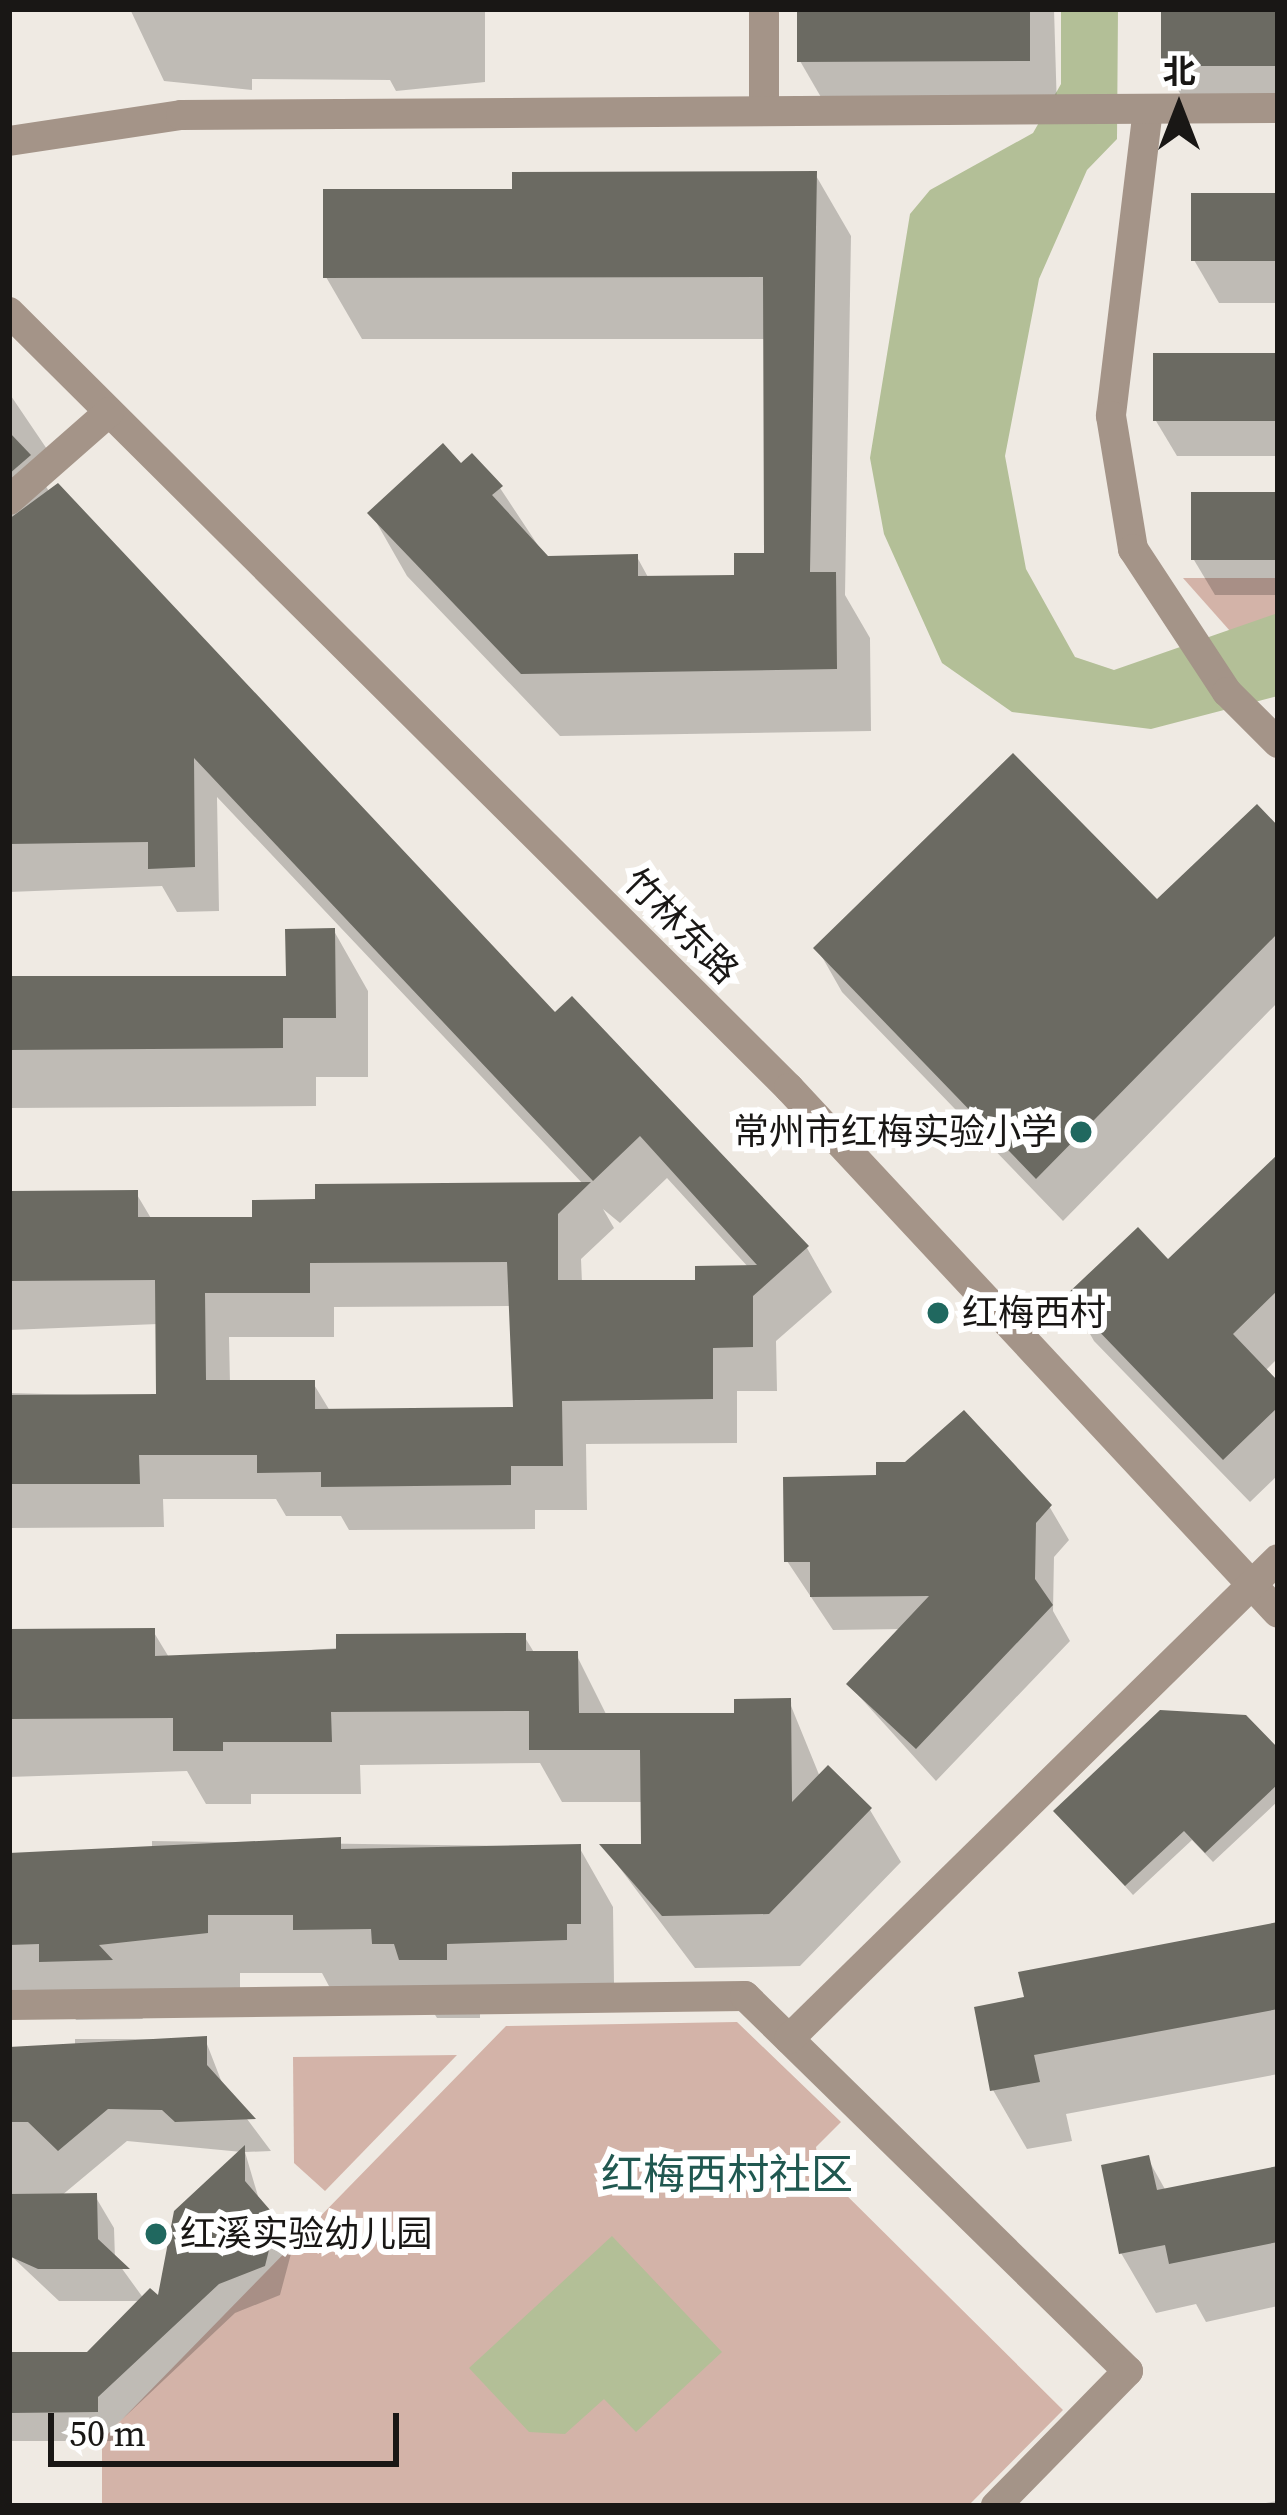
<!DOCTYPE html>
<meta charset="utf-8">
<style>
body{margin:0}
#map{position:relative;width:1287px;height:2515px;overflow:hidden;background:#efeae3;font-family:"Source Serif 4","Noto Sans SC",serif}
div>[style]{position:absolute}
.green>*{inset:0;background:#d3b3a8}
.water>*{inset:0;background:#b3bf97}
.shadow>*{inset:0;background:#0003}
.building>*{inset:0;background:#6b6a62}
.minor>*{height:30px;margin:-15px;padding:0 15px;transform-origin:15px;border-radius:15px;background:#a49488}
.dots>*{width:33px;height:33px;translate:-50% -50%;box-sizing:border-box;border:6px solid #fff;border-radius:50%}
span{translate:-50% -50%;white-space:nowrap;text-align:center;line-height:1.15;-webkit-text-stroke:12px #fff;paint-order:stroke}
.street-label{font-size:36px;color:#191715}
.poi-label{font-size:36px;color:#191715}
.right{translate:-100% -50%;text-align:right}
.left{translate:0 -50%;text-align:left}
.quarter-label{font-size:42px;color:#205850}
.frame{position:absolute;inset:0;border:12px solid #191715;pointer-events:none}
.north{position:absolute;left:1119px;top:48px;width:120px;height:120px;-webkit-text-stroke:9px #fff;paint-order:stroke;rotate:0deg;font-size:33px;font-weight:700;line-height:48px;text-align:center;color:#191715}
.north::after{content:'';display:block;margin:auto;width:42px;height:54px;background:#191715;clip-path:polygon(50% 0,100% 100%,50% 72%,0 100%)}
.scale{position:absolute;left:48px;top:2413px;width:351px;height:54px;box-sizing:border-box;border:6px solid #191715;border-top:0;padding-left:15px;font-size:36px;line-height:42px;white-space:nowrap;color:#191715;-webkit-text-stroke:9px #fff;paint-order:stroke}
</style>
<div id="map">
<div class="green">
<div style="clip-path:polygon(1183px 578px,1278px 578px,1278px 685px)"></div>
<div style="clip-path:polygon(737px 2022px,841px 2122px,816px 2147px,819px 2168px,1063px 2410px,968px 2506px,102px 2506px,102px 2440px,506px 2026px)"></div>
<div style="clip-path:polygon(457px 2055px,325px 2191px,294px 2163px,293px 2057px)"></div>
</div>
<div class="water">
<div style="clip-path:polygon(1061px 9px,1118px 9px,1117px 139px,1087px 170px,1039px 279px,1005px 456px,1026px 569px,1075px 657px,1114px 670px,1278px 613px,1278px 696px,1151px 729px,1012px 712px,942px 663px,884px 534px,870px 458px,910px 214px,930px 190px,1033px 133px,1061px 84px)"></div>
<div style="clip-path:polygon(612px 2236px,722px 2352px,636px 2432px,604px 2399px,565px 2434px,529px 2432px,469px 2368px)"></div>
</div>
<div class="shadow">
<div style="clip-path:polygon(130px 9px,485px 9px,485px 82px,396px 91px,390px 80px,252px 79px,252px 90px,164px 81px)"></div>
<div style="clip-path:polygon(800px 9px,1054px 9px,1057px 110px,829px 111px,800px 61px)"></div>
<div style="clip-path:polygon(1164px 9px,1278px 9px,1278px 110px,1190px 111px,1164px 65px)"></div>
<div style="clip-path:polygon(815px 174px,851px 236px,845px 595px,870px 638px,871px 731px,560px 736px,407px 576px,371px 513px,460px 467px,500px 488px,547px 559px,637px 557px,649px 579px,737px 578px,767px 556px,766px 339px,362px 339px,326px 277px,515px 192px)"></div>
<div style="clip-path:polygon(1278px 196px,1278px 303px,1219px 303px,1194px 260px)"></div>
<div style="clip-path:polygon(1278px 356px,1278px 456px,1177px 456px,1156px 421px)"></div>
<div style="clip-path:polygon(evenodd,9px 393px,53px 458px,37px 472px,50px 493px,555px 1016px,807px 1248px,832px 1292px,776px 1341px,777px 1391px,737px 1391px,737px 1443px,586px 1444px,587px 1510px,535px 1510px,535px 1529px,349px 1530px,341px 1516px,286px 1516px,276px 1499px,163px 1499px,164px 1527px,9px 1528px,9px 1393px,159px 1397px,158px 1324px,9px 1330px,9px 1194px,136px 1193px,152px 1220px,255px 1220px,584px 1185px,217px 797px,219px 911px,177px 912px,162px 886px,9px 892px,9px 393px,667px 1178px,749px 1268px,698px 1283px,582px 1283px,581px 1259px,614px 1228px,603px 1209px,620px 1223px,667px 1178px,9px 393px,512px 1306px,516px 1410px,330px 1411px,313px 1383px,230px 1383px,229px 1337px,334px 1337px,334px 1307px,512px 1306px)"></div>
<div style="clip-path:polygon(1278px 495px,1278px 595px,1215px 595px,1194px 560px)"></div>
<div style="clip-path:polygon(1278px 830px,1278px 1002px,1063px 1221px,842px 992px,817px 948px,1157px 903px)"></div>
<div style="clip-path:polygon(334px 931px,368px 991px,368px 1077px,316px 1077px,316px 1106px,9px 1108px,9px 979px,289px 979px)"></div>
<div style="clip-path:polygon(1278px 1158px,1278px 1358px,1265px 1371px,1278px 1385px,1278px 1475px,1250px 1502px,1094px 1341px,1069px 1297px,1168px 1263px)"></div>
<div style="clip-path:polygon(1049px 1506px,1069px 1540px,1054px 1557px,1053px 1611px,1070px 1641px,936px 1781px,849px 1685px,902px 1629px,833px 1630px,787px 1561px)"></div>
<div style="clip-path:polygon(153px 1631px,170px 1659px,524px 1636px,535px 1654px,576px 1654px,607px 1716px,737px 1716px,789px 1701px,820px 1777px,870px 1810px,901px 1862px,800px 1966px,695px 1968px,604px 1847px,644px 1847px,644px 1802px,562px 1802px,540px 1763px,360px 1765px,361px 1794px,251px 1794px,251px 1804px,206px 1804px,187px 1771px,9px 1777px,9px 1632px)"></div>
<div style="clip-path:polygon(1278px 1753px,1278px 1801px,1213px 1862px,1192px 1840px,1133px 1895px,1057px 1811px)"></div>
<div style="clip-path:polygon(152px 1841px,579px 1847px,613px 1907px,614px 1983px,599px 1983px,599px 1998px,480px 2003px,480px 2018px,437px 2018px,427px 2002px,330px 1988px,322px 1973px,240px 1973px,240px 1991px,134px 2004px,143px 2019px,76px 2020px,66px 2003px,9px 2003px,9px 1856px,152px 1854px)"></div>
<div style="clip-path:polygon(1278px 1925px,1278px 2074px,1066px 2114px,1072px 2141px,1027px 2149px,993px 2090px,1027px 2000px)"></div>
<div style="clip-path:polygon(evenodd,75px 2039px,205px 2039px,224px 2088px,271px 2151px,245px 2152px,260px 2203px,292px 2250px,280px 2295px,235px 2313px,113px 2428px,113px 2441px,9px 2441px,9px 2355px,88px 2355px,141px 2301px,59px 2301px,9px 2254px,9px 2050px,75px 2050px,75px 2039px,127px 2141px,242px 2152px,160px 2301px,144px 2299px,115px 2259px,114px 2228px,95px 2196px,61px 2196px,127px 2141px)"></div>
<div style="clip-path:polygon(1148px 2159px,1166px 2191px,1278px 2169px,1278px 2306px,1206px 2322px,1196px 2304px,1156px 2313px,1121px 2253px)"></div>
<div style="clip-path:polygon(1278px 2501px,1278px 2506px,1247px 2506px)"></div>
</div>
<div class="building">
<div style="clip-path:polygon(797px 9px,1030px 9px,1030px 61px,797px 62px)"></div>
<div style="clip-path:polygon(1161px 9px,1278px 9px,1278px 66px,1161px 66px)"></div>
<div style="clip-path:polygon(817px 171px,810px 572px,836px 572px,837px 669px,521px 674px,367px 513px,443px 443px,461px 463px,472px 453px,503px 486px,492px 495px,548px 556px,638px 554px,638px 576px,734px 575px,734px 553px,764px 553px,763px 277px,323px 278px,323px 189px,512px 189px,512px 172px)"></div>
<div style="clip-path:polygon(1191px 193px,1278px 193px,1278px 261px,1191px 261px)"></div>
<div style="clip-path:polygon(1153px 353px,1278px 353px,1278px 421px,1153px 421px)"></div>
<div style="clip-path:polygon(9px 432px,31px 455px,9px 474px)"></div>
<div style="clip-path:polygon(evenodd,58px 483px,555px 1012px,572px 996px,809px 1246px,753px 1296px,753px 1347px,713px 1348px,713px 1399px,562px 1401px,563px 1466px,511px 1466px,511px 1485px,321px 1487px,321px 1472px,257px 1473px,257px 1455px,139px 1455px,140px 1484px,9px 1484px,9px 1395px,156px 1394px,155px 1280px,9px 1281px,9px 1191px,138px 1190px,138px 1217px,252px 1217px,252px 1200px,315px 1199px,315px 1184px,591px 1182px,558px 1214px,558px 1280px,695px 1280px,695px 1266px,757px 1265px,640px 1136px,593px 1181px,194px 758px,195px 867px,148px 869px,148px 842px,9px 844px,9px 519px,58px 483px,507px 1262px,513px 1407px,315px 1409px,315px 1380px,206px 1380px,205px 1293px,310px 1293px,310px 1263px,507px 1262px)"></div>
<div style="clip-path:polygon(1191px 492px,1278px 492px,1278px 560px,1191px 560px)"></div>
<div style="clip-path:polygon(1013px 753px,1157px 899px,1257px 804px,1278px 826px,1278px 933px,1036px 1179px,813px 948px)"></div>
<div style="clip-path:polygon(335px 928px,336px 1018px,283px 1018px,283px 1048px,9px 1050px,9px 976px,286px 976px,285px 929px)"></div>
<div style="clip-path:polygon(1278px 1154px,1278px 1290px,1233px 1334px,1278px 1381px,1278px 1407px,1223px 1460px,1065px 1296px,1138px 1227px,1168px 1259px)"></div>
<div style="clip-path:polygon(964px 1410px,1052px 1505px,1036px 1523px,1035px 1579px,1053px 1605px,916px 1749px,846px 1684px,929px 1596px,810px 1597px,810px 1562px,784px 1562px,783px 1477px,876px 1475px,876px 1462px,905px 1462px)"></div>
<div style="clip-path:polygon(155px 1628px,155px 1656px,336px 1649px,336px 1634px,526px 1633px,526px 1651px,578px 1651px,579px 1713px,734px 1713px,734px 1699px,791px 1698px,792px 1802px,828px 1765px,872px 1808px,769px 1914px,662px 1916px,599px 1844px,641px 1844px,640px 1750px,529px 1750px,529px 1711px,331px 1712px,332px 1742px,223px 1742px,223px 1751px,173px 1751px,173px 1718px,9px 1719px,9px 1629px)"></div>
<div style="clip-path:polygon(1160px 1710px,1246px 1715px,1278px 1748px,1278px 1784px,1205px 1853px,1184px 1831px,1125px 1886px,1053px 1811px)"></div>
<div style="clip-path:polygon(341px 1837px,341px 1849px,581px 1844px,581px 1924px,567px 1924px,567px 1940px,447px 1944px,447px 1960px,399px 1960px,394px 1944px,372px 1944px,371px 1929px,293px 1930px,293px 1915px,208px 1915px,208px 1933px,99px 1945px,113px 1960px,39px 1962px,39px 1944px,9px 1945px,9px 1853px)"></div>
<div style="clip-path:polygon(1278px 1922px,1278px 2009px,1034px 2055px,1040px 2082px,990px 2091px,974px 2007px,1024px 1997px,1018px 1972px)"></div>
<div style="clip-path:polygon(207px 2036px,207px 2065px,256px 2119px,175px 2122px,162px 2110px,108px 2109px,58px 2151px,28px 2122px,9px 2122px,9px 2047px)"></div>
<div style="clip-path:polygon(245px 2145px,245px 2181px,277px 2218px,265px 2266px,219px 2284px,98px 2397px,98px 2412px,9px 2413px,9px 2352px,87px 2352px,150px 2288px,158px 2295px,174px 2211px)"></div>
<div style="clip-path:polygon(1149px 2155px,1157px 2190px,1278px 2166px,1278px 2242px,1169px 2264px,1165px 2245px,1119px 2254px,1101px 2165px)"></div>
<div style="clip-path:polygon(97px 2193px,98px 2239px,130px 2269px,38px 2269px,9px 2256px,9px 2194px)"></div>
</div>
<div class="minor">
<div style="left:1148px;top:109px;width:309px;rotate:96.9deg"></div>
<div style="left:1111px;top:416px;width:135px;rotate:80.6deg"></div>
<div style="left:1133px;top:549px;width:171px;rotate:56.7deg"></div>
<div style="left:1227px;top:692px;width:72px;rotate:45deg"></div>
<div style="left:764px;top:111px;width:102px;rotate:-90deg"></div>
<div style="left:9px;top:141px;width:174px;rotate:-8.6deg"></div>
<div style="left:181px;top:115px;width:1097px;rotate:-0.37deg"></div>
<div style="left:9px;top:312px;width:1100px;rotate:44.85deg"></div>
<div style="left:789px;top:1088px;width:717px;rotate:47.03deg"></div>
<div style="left:9px;top:500px;width:133px;rotate:-41.3deg"></div>
<div style="left:9px;top:2005px;width:736px;rotate:-0.7deg"></div>
<div style="left:745px;top:1996px;width:536px;rotate:44.4deg"></div>
<div style="left:1128px;top:2371px;width:189px;rotate:134.4deg"></div>
<div style="left:789px;top:2039px;width:685px;rotate:-44.47deg"></div>
</div>
<div class="dots">
<div style="left:1081px;top:1132px;background:#20685f"></div>
<div style="left:938px;top:1313px;background:#20685f"></div>
<div style="left:156px;top:2234px;background:#20685f"></div>
</div>
<div class="street-label">
<span style="left:681px;top:926px;rotate:45deg">竹林东路</span>
</div>
<div class="poi-label">
<span class="right" style="left:1057px;top:1132px">常州市红梅实验小学</span>
<span class="left" style="left:962px;top:1313px">红梅西村</span>
<span class="left" style="left:180px;top:2234px">红溪实验幼儿园</span>
</div>
<div class="quarter-label">
<span style="left:727px;top:2174px">红梅西村社区</span>
</div>
<div class="frame"></div>
<div class="north">北</div>
<div class="scale">50 m</div>
</div>
